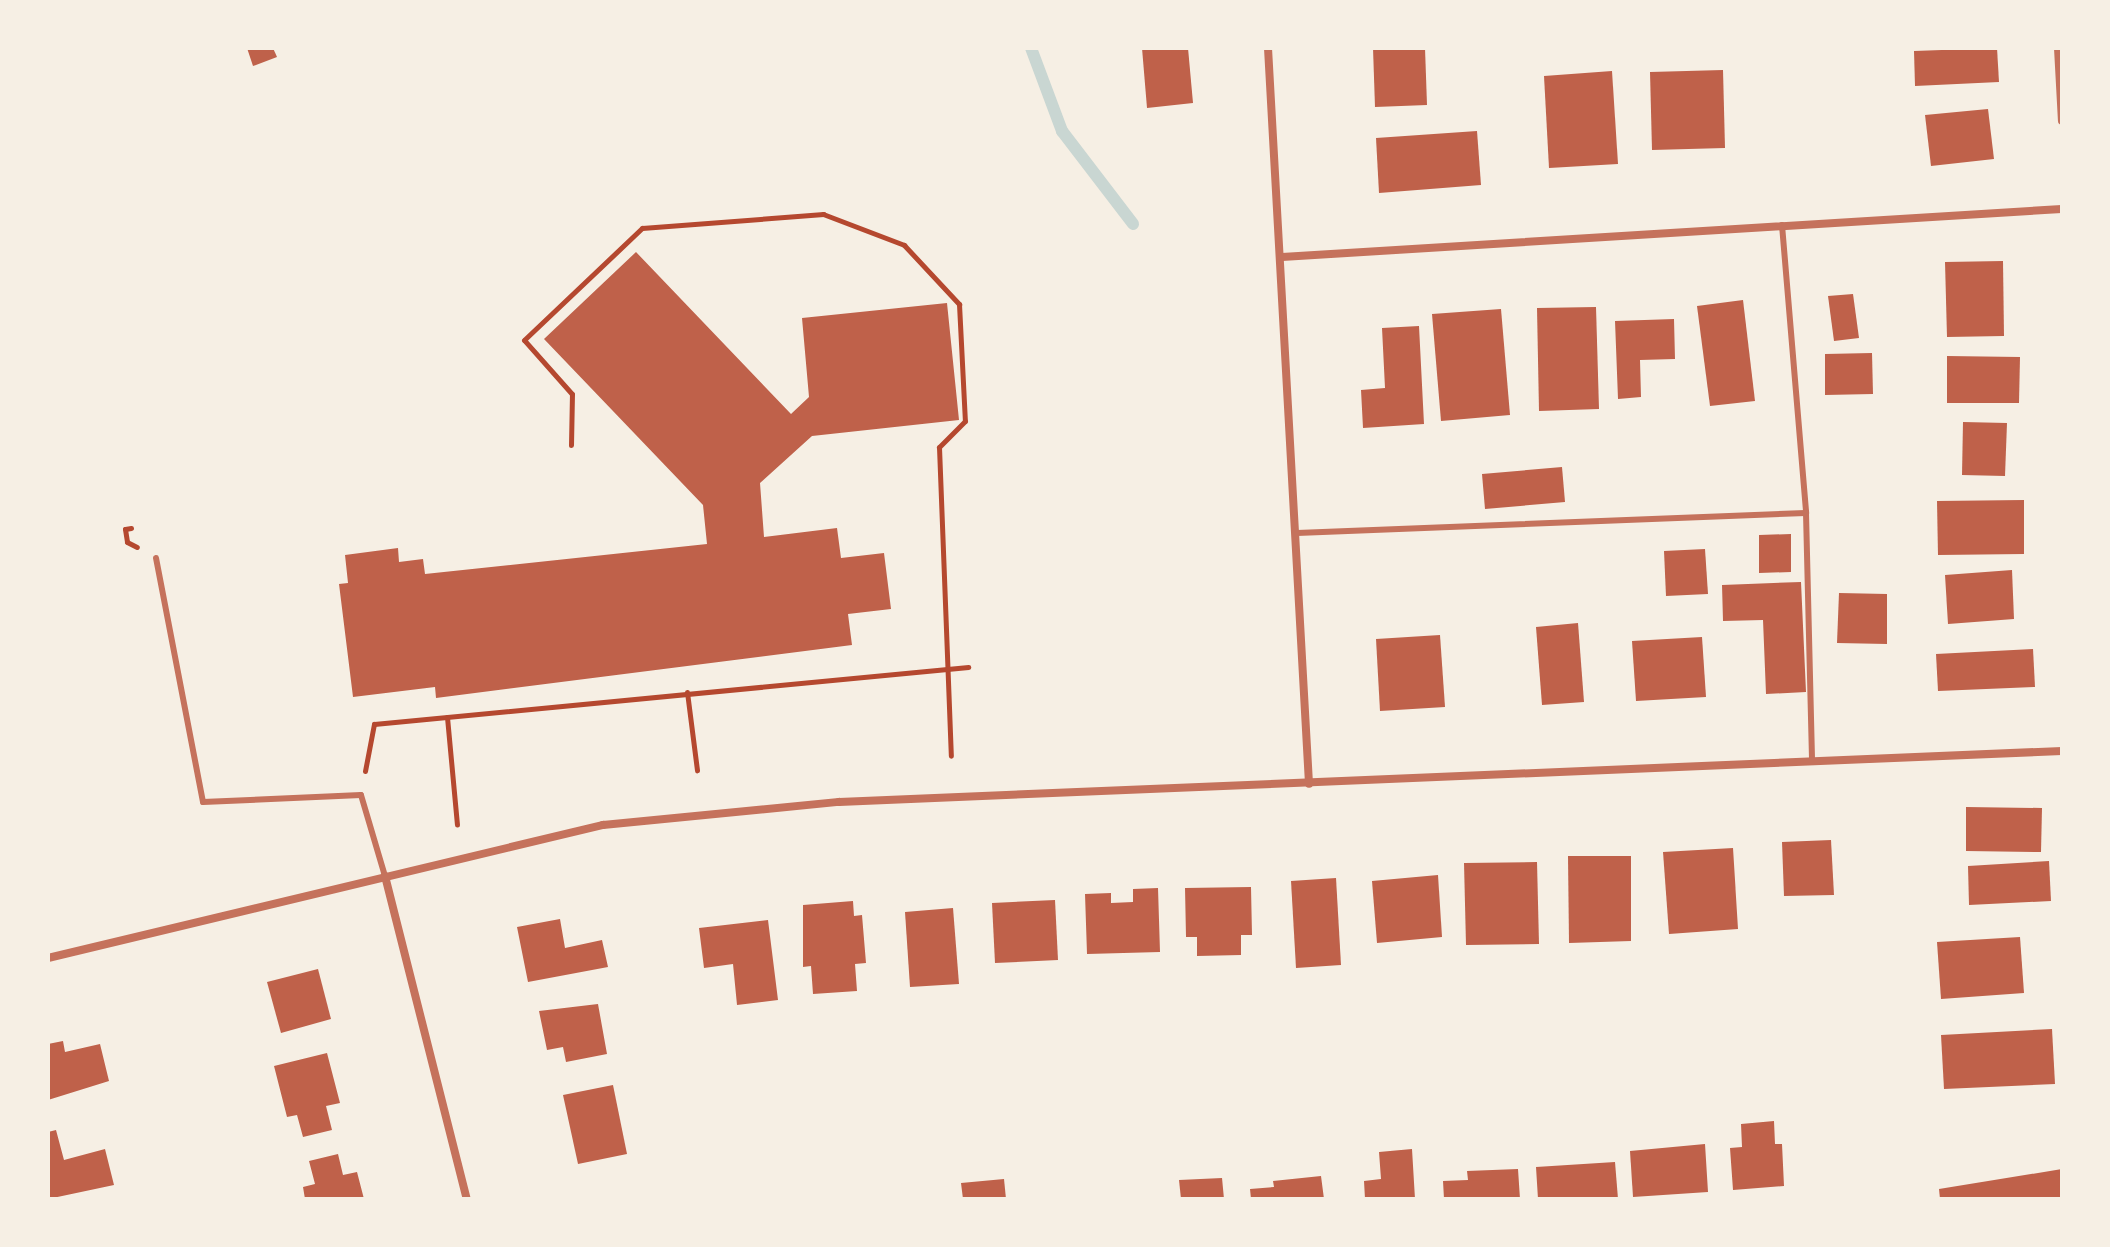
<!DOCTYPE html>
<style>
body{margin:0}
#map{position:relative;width:2110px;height:1247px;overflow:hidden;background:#f6efe4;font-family:Lato,sans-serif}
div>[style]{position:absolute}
.stream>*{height:12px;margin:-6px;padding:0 6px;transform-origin:6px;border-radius:6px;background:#c9d6d2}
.building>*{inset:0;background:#bf614a}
.path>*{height:5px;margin:-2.5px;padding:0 2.5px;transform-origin:2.5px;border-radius:2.5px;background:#b5482f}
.service>*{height:6px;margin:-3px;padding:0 3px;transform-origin:3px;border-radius:3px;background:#c5725c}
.minor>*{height:8px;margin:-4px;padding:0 4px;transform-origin:4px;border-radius:4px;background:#c5725c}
span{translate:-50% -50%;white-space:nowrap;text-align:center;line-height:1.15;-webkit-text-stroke:6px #f6efe4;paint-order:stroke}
.frame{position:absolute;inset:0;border:50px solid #f6efe4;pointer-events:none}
</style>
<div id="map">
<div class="stream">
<div style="left:1031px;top:48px;width:89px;rotate:69.5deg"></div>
<div style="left:1062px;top:131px;width:117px;rotate:52.6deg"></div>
</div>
<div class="building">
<div style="clip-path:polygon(247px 48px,273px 48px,277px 57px,253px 66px)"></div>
<div style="clip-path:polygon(1142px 48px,1188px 48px,1193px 103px,1147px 108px)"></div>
<div style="clip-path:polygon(1373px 48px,1425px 48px,1427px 105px,1375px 107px)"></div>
<div style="clip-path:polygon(1997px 48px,1999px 82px,1915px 86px,1914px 51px)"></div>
<div style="clip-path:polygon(1723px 70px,1725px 148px,1652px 150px,1650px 72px)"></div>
<div style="clip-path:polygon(1612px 71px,1618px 164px,1549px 168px,1544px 76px)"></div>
<div style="clip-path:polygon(1988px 109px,1994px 159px,1931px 166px,1925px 115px)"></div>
<div style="clip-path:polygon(1477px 131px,1481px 185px,1379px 193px,1376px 138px)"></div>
<div style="clip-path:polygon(636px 252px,791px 414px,809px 397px,802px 318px,947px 303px,959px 420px,812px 436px,760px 483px,764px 537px,837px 528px,841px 558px,884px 553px,891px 609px,848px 614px,852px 645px,436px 698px,435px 687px,353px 697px,339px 584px,348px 583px,345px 555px,398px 548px,399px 562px,423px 559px,425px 574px,707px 544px,703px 505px,544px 339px)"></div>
<div style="clip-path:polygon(2003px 261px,2004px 336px,1947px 337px,1945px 262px)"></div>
<div style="clip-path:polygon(1853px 294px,1859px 338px,1834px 341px,1828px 296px)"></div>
<div style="clip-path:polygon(1743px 300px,1755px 401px,1710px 406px,1697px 306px)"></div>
<div style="clip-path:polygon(1596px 307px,1599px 409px,1539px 411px,1537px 308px)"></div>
<div style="clip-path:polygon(1501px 309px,1510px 415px,1441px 421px,1432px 314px)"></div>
<div style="clip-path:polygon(1674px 319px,1675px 359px,1640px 360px,1641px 397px,1618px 399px,1615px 321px)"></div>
<div style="clip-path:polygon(1419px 326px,1424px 424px,1363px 428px,1361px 390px,1385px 388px,1382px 328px)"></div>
<div style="clip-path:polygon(1872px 353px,1873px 394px,1825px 395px,1825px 354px)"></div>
<div style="clip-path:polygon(1947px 356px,2020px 357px,2019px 403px,1947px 403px)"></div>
<div style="clip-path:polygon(1963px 422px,2007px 423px,2005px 476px,1962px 475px)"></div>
<div style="clip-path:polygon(1562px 467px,1565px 502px,1485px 509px,1482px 474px)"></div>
<div style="clip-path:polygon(2024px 500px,2024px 554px,1938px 555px,1937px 501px)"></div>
<div style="clip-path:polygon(1791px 534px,1791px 572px,1759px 573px,1759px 535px)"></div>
<div style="clip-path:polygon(1705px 549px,1708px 594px,1666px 596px,1664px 551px)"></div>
<div style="clip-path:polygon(2012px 570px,2014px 619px,1948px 624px,1945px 575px)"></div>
<div style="clip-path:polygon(1801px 582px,1806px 692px,1766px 694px,1763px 620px,1723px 621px,1722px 585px)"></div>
<div style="clip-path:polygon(1839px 593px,1887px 594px,1887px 644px,1837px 643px)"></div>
<div style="clip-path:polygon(1578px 623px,1584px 702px,1542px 705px,1536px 627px)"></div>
<div style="clip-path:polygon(1440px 635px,1445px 707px,1380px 711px,1376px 639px)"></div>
<div style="clip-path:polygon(1702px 637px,1706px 697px,1636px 701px,1632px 641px)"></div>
<div style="clip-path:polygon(2033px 649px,2035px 687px,1938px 691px,1936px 654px)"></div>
<div style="clip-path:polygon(1966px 807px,2042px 808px,2041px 852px,1966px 851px)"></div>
<div style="clip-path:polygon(1831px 840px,1834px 895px,1784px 896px,1782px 842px)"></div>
<div style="clip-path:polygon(1733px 848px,1738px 929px,1669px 934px,1663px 852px)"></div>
<div style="clip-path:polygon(1568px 856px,1631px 856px,1631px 941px,1569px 943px)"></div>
<div style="clip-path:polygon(2049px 861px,2051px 901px,1969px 905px,1968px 866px)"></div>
<div style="clip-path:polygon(1537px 862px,1539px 944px,1466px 945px,1464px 863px)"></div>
<div style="clip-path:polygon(1438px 875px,1442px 937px,1377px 943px,1372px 881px)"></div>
<div style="clip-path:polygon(1336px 878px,1341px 965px,1296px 968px,1291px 881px)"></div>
<div style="clip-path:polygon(1251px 887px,1252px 935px,1241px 935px,1241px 955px,1197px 956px,1197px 937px,1186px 937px,1185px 888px)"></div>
<div style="clip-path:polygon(1158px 888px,1160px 952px,1087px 954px,1085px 894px,1111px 893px,1111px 903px,1133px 902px,1133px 889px)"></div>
<div style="clip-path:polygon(1055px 900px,1058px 960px,995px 963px,992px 903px)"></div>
<div style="clip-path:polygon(853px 901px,854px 916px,862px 915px,866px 963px,855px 964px,857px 991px,813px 994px,811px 966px,803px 967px,803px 905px)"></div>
<div style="clip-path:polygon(953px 908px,959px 984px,910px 987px,905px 912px)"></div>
<div style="clip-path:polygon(560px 919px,565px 948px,602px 940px,608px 967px,528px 982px,517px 927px)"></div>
<div style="clip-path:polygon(768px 920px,778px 1000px,737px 1005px,733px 964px,704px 968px,699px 928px)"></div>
<div style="clip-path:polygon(2020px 937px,2024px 993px,1941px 999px,1937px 942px)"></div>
<div style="clip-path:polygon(318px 969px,331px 1019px,281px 1033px,267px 982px)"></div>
<div style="clip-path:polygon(598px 1004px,607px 1054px,566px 1062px,563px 1047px,547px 1050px,539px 1011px)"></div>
<div style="clip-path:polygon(2052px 1029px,2055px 1084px,1944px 1089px,1941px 1035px)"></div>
<div style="clip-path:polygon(63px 1041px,65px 1052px,100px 1044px,109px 1081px,48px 1100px,48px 1044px)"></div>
<div style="clip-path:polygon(327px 1053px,340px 1103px,326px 1106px,332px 1130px,303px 1137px,297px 1115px,287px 1117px,274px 1066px)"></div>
<div style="clip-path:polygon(613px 1085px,627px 1154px,578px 1164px,563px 1095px)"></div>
<div style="clip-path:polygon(1774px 1121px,1775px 1144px,1782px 1144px,1784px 1186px,1733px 1190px,1730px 1148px,1742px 1147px,1741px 1124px)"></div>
<div style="clip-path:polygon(56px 1130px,64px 1160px,105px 1149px,114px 1185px,48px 1199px,48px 1132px)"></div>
<div style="clip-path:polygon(1705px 1144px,1708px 1192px,1633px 1197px,1630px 1151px)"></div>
<div style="clip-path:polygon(1412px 1149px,1415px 1199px,1365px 1199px,1364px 1181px,1381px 1179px,1379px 1152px)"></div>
<div style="clip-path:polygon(338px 1154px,343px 1175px,357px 1172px,364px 1199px,305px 1199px,303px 1187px,315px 1184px,309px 1161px)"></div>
<div style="clip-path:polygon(1615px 1162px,1618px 1199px,1538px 1199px,1536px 1167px)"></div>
<div style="clip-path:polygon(1518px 1169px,1520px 1199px,1444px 1199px,1443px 1181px,1468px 1180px,1467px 1171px)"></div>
<div style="clip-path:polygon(2062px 1169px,2062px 1199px,1940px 1199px,1939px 1189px)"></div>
<div style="clip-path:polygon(1321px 1176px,1324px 1199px,1251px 1199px,1250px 1189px,1274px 1187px,1273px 1181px)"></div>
<div style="clip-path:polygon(1222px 1178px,1224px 1199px,1181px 1199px,1179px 1180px)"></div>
<div style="clip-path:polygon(1004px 1179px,1006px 1199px,963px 1199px,961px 1183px)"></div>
</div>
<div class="path">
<div style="left:571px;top:445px;width:51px;rotate:-88.9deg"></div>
<div style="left:572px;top:394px;width:72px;rotate:-131.6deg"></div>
<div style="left:524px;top:340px;width:163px;rotate:-43.5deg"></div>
<div style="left:642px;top:228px;width:182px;rotate:-4.4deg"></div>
<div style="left:823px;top:214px;width:87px;rotate:20.9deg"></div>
<div style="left:904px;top:245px;width:81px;rotate:47deg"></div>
<div style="left:959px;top:304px;width:117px;rotate:87.1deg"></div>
<div style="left:965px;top:421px;width:37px;rotate:135deg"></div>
<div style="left:939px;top:447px;width:309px;rotate:87.8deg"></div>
<div style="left:131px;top:528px;width:6px;rotate:171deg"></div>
<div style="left:125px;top:529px;width:13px;rotate:81deg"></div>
<div style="left:127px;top:542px;width:11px;rotate:27deg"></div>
<div style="left:687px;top:692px;width:79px;rotate:82.7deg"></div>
<div style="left:447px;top:717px;width:108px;rotate:84.7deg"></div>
<div style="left:365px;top:771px;width:48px;rotate:-79.2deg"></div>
<div style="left:374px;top:724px;width:597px;rotate:-5.48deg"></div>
</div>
<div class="service">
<div style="left:1782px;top:225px;width:289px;rotate:85.2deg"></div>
<div style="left:1806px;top:513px;width:249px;rotate:88.6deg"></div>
<div style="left:1297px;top:533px;width:509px;rotate:-2.25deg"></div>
<div style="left:156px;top:558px;width:248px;rotate:79.1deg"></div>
<div style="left:203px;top:802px;width:158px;rotate:-2.5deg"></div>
<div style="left:361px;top:795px;width:84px;rotate:73.5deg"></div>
</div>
<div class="minor">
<div style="left:1268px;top:48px;width:737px;rotate:86.81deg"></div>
<div style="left:2058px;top:48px;width:73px;rotate:86.9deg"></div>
<div style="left:1282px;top:257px;width:781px;rotate:-3.52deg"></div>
<div style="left:385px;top:876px;width:333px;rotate:75.8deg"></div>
<div style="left:48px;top:958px;width:571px;rotate:-13.48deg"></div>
<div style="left:603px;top:825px;width:237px;rotate:-5.6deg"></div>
<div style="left:839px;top:802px;width:1224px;rotate:-2.39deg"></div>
</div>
<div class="frame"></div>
</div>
